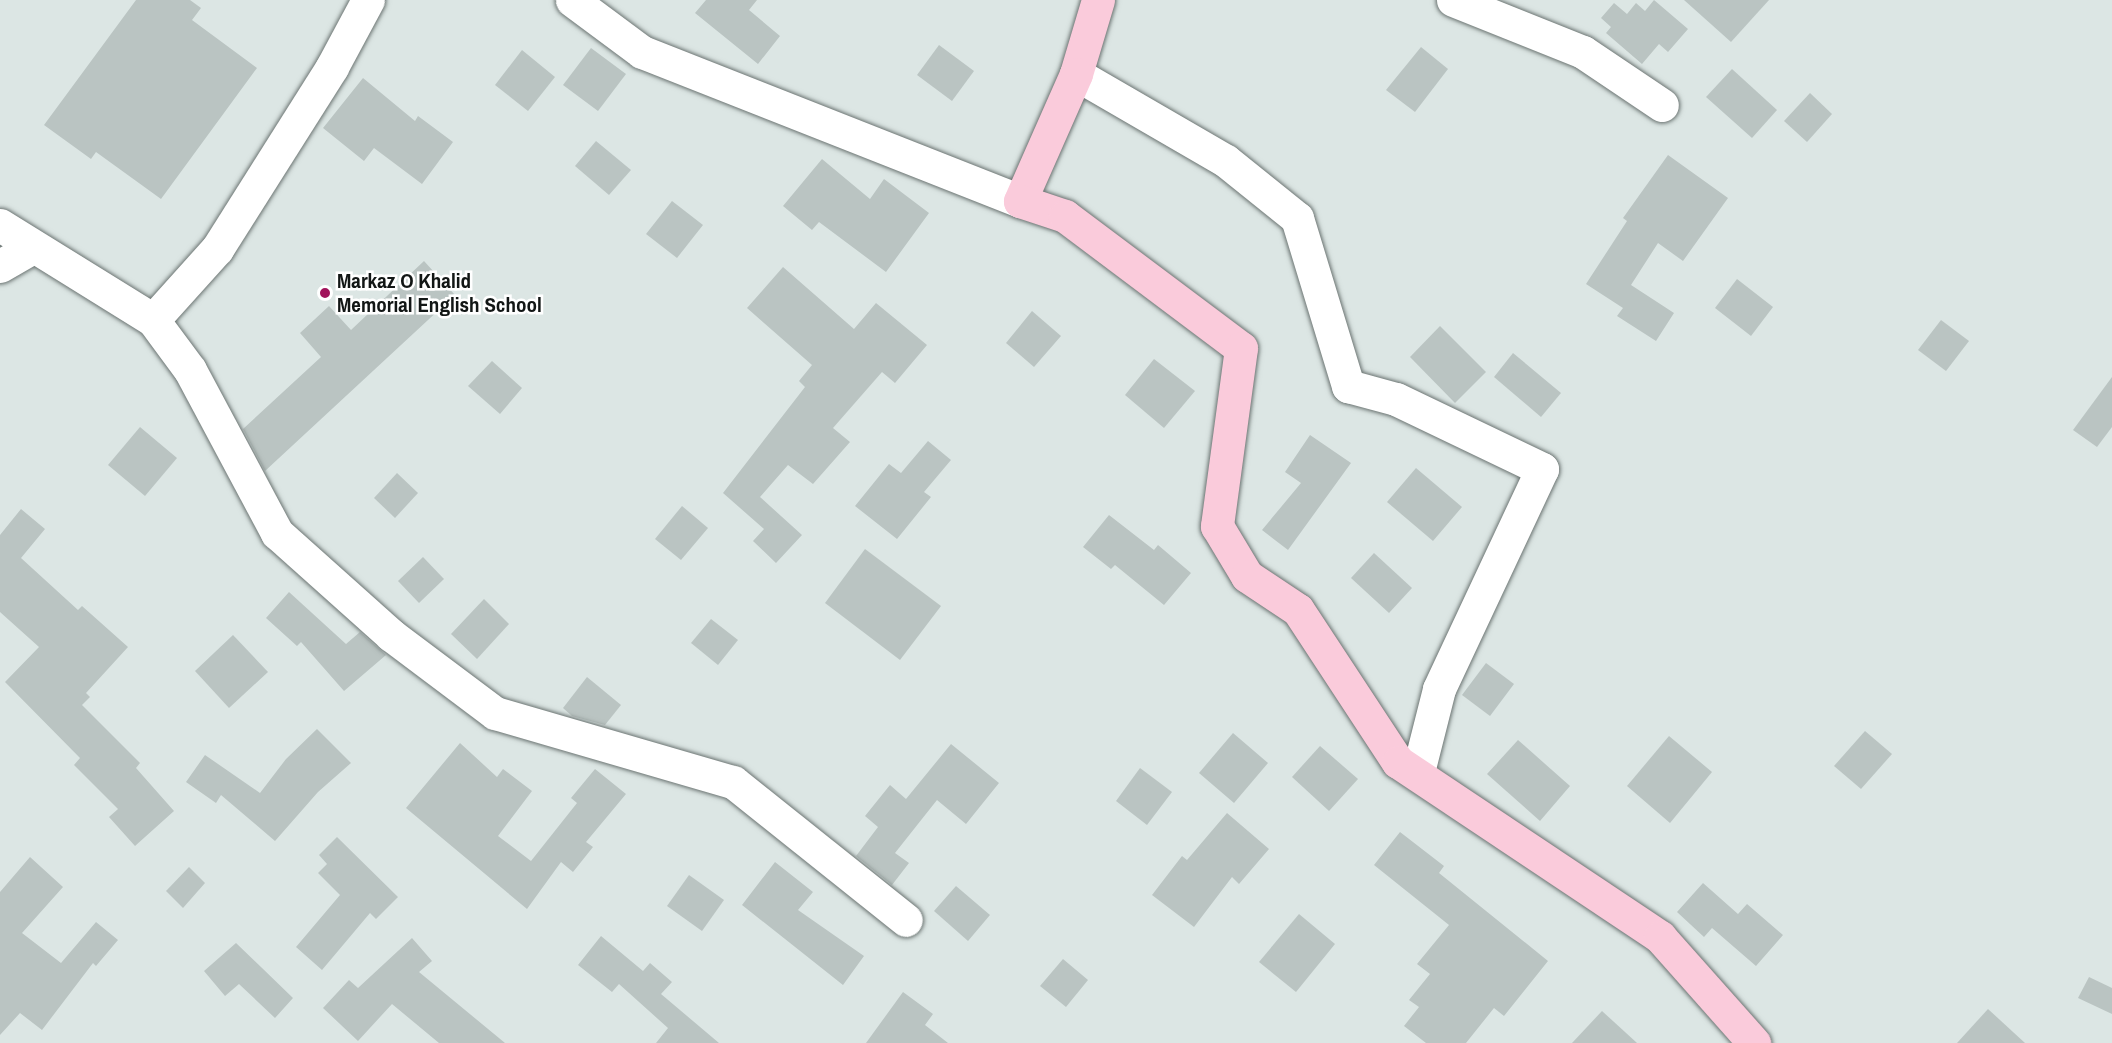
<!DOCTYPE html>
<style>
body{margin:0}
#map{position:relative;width:2112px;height:1043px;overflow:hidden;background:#dce6e4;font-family:"Archivo Narrow",sans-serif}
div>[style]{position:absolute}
.building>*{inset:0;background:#bac4c2}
.roads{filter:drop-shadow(0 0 2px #6b7472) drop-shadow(0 0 2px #6b7472)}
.minor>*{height:33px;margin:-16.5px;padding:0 16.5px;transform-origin:16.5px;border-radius:16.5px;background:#fff}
.major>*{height:33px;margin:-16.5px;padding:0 16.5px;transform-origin:16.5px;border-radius:16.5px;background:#facbdb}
.dots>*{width:16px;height:16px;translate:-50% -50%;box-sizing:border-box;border:3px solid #fff;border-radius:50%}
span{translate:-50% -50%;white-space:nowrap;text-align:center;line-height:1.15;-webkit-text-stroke:5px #fff;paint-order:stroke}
.poi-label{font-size:21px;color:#121615;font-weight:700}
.left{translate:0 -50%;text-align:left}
</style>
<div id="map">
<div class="building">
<div style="clip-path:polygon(136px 0,190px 0,201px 8px,192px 20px,257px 68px,161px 199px,96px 152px,91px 159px,44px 125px)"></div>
<div style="clip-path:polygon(706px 0,757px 0,749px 10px,780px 36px,758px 64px,695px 13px)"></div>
<div style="clip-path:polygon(1654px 0,1688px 29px,1668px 52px,1659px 44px,1642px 64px,1606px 33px,1611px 27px,1601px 18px,1614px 3px,1627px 14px,1636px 3px,1645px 11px)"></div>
<div style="clip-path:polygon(1684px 0,1769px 0,1731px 42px)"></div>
<div style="clip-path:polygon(939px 45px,974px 71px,952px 101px,917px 75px)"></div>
<div style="clip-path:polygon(1421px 47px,1448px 69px,1415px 112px,1386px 90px)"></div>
<div style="clip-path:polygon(591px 48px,626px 74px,598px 111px,563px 85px)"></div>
<div style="clip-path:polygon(522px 50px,555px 77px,528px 111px,495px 85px)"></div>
<div style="clip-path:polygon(1732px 69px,1777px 110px,1752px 138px,1706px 97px)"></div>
<div style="clip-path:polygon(363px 78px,415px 121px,418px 116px,453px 142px,422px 184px,374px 148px,364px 161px,323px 128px)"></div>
<div style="clip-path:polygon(1810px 93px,1832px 114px,1807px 142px,1784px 121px)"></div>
<div style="clip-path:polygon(596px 141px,631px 170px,609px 195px,575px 166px)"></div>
<div style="clip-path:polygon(1668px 155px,1728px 198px,1683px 261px,1658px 243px,1631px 285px,1674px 313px,1656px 341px,1617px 316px,1623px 308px,1586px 284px,1627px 221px,1623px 218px)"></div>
<div style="clip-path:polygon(822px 159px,870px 199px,884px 179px,929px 213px,886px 272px,819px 222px,812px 230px,783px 206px)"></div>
<div style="clip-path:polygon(672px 201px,703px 225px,677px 258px,646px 234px)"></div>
<div style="clip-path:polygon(424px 261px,455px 295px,265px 471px,243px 429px,321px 357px,300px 333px,329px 306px,351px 330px)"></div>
<div style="clip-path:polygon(783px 267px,854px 329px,876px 303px,927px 345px,895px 383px,882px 372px,833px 428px,850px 442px,813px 484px,788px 465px,760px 497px,802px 535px,776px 563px,753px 541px,764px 529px,723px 493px,805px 387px,799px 381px,812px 365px,747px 308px)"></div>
<div style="clip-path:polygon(1737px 279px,1773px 307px,1751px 336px,1715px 308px)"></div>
<div style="clip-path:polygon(1032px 311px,1061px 336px,1034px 367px,1006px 343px)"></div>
<div style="clip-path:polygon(1941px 320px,1969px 341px,1946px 371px,1918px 350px)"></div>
<div style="clip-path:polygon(1440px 326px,1486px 372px,1455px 403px,1410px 357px)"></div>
<div style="clip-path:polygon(1513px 353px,1561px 393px,1541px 417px,1494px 377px)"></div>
<div style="clip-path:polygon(1154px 359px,1195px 391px,1164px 428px,1125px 395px)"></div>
<div style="clip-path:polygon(492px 361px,522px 388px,500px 414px,468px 386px)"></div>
<div style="clip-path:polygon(2112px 377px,2112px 427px,2097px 447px,2073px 430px)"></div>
<div style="clip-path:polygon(140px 427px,177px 458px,145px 496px,108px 465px)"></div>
<div style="clip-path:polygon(1310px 435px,1351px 463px,1288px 550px,1262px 530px,1301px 483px,1285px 472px)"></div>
<div style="clip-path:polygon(928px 441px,951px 460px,924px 492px,931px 497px,897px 539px,855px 506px,889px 464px,901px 473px)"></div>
<div style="clip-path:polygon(1416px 468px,1462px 507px,1433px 541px,1387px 502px)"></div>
<div style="clip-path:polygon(397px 473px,418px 493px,395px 518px,374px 498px)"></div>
<div style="clip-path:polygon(682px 506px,708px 528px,681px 560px,655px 539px)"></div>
<div style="clip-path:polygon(21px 509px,45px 529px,21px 558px,78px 610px,82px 606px,128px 647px,86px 693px,90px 697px,82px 705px,140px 763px,136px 768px,174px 811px,135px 846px,109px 817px,118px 809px,74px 765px,80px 758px,5px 682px,39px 647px,0 612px,0 535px)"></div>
<div style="clip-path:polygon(1109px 515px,1154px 550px,1158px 545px,1191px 573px,1164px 605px,1115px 565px,1111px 569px,1083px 547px)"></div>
<div style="clip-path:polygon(865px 549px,941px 606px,900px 660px,825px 603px)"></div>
<div style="clip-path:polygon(1374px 553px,1412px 588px,1389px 613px,1351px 578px)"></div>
<div style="clip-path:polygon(423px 557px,444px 579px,419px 603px,398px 581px)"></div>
<div style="clip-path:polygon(289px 592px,346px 644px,360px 632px,386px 655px,344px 691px,301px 642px,297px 646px,266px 618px)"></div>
<div style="clip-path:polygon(484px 599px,509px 624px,477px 659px,451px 634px)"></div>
<div style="clip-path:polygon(711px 619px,738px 640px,718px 665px,691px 643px)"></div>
<div style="clip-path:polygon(233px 635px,268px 672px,229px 708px,195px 671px)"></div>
<div style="clip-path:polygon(1486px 663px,1514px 684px,1490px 716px,1462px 695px)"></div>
<div style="clip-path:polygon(587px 677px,621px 705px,605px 725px,572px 716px,563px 708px)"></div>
<div style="clip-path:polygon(317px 729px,351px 763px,318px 792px,275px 841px,221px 795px,216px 803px,186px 782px,205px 755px,260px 793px,286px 759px)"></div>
<div style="clip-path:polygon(1865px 731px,1892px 754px,1861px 789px,1834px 766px)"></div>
<div style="clip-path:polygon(1233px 733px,1268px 763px,1234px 803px,1199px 773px)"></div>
<div style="clip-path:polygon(1669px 736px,1712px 772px,1670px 823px,1627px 786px)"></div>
<div style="clip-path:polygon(1518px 740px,1570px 786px,1540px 821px,1487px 774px)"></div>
<div style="clip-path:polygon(460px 743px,497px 777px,503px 769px,532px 791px,498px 836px,531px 861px,577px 803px,571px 798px,595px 769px,626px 794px,586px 842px,593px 847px,573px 872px,561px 862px,527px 909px,406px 808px)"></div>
<div style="clip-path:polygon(951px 744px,999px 783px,966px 824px,937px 800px,895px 853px,909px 863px,892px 885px,856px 856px,878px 827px,865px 816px,890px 785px,906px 799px)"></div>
<div style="clip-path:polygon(1320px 746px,1358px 779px,1329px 811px,1292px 777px)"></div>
<div style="clip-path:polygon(1140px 768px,1172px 792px,1147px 825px,1116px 801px)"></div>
<div style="clip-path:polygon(1227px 813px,1269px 849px,1239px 884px,1232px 877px,1194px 927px,1152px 895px,1182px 856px,1187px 860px)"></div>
<div style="clip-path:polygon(1400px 832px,1444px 866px,1439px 873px,1548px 961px,1504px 1016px,1494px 1008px,1466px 1043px,1426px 1043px,1404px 1026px,1419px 1007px,1409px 1000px,1430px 974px,1417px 964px,1449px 925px,1374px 865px)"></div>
<div style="clip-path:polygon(337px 837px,398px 897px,376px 919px,370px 913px,322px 970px,296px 947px,340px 895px,318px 873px,327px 864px,319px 855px)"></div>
<div style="clip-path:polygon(30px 857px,63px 887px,22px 933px,61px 963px,96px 922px,118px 940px,96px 966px,93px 963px,42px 1030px,20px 1013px,0 1035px,0 892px)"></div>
<div style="clip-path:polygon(775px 862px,813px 892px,798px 910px,864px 956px,843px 985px,742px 905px)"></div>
<div style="clip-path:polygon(189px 867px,205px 883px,183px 908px,166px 891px)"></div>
<div style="clip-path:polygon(689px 875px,724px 900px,702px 931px,667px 906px)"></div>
<div style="clip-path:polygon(1703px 883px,1738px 914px,1747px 904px,1783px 935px,1756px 966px,1712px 928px,1704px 937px,1677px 912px)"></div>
<div style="clip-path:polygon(956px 886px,990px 915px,968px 941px,934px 911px)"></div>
<div style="clip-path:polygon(1299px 914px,1335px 944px,1296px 992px,1259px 962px)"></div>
<div style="clip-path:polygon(601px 936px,643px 971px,650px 963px,672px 982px,661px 994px,719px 1043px,656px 1043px,668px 1028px,619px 984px,612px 992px,578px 965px)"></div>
<div style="clip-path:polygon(412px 938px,432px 961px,419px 972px,505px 1043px,439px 1043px,392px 1004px,358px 1041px,323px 1008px,349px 980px,358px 988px)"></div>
<div style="clip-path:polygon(236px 943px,293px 998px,275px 1018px,239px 984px,225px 996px,204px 971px)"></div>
<div style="clip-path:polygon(1063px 959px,1088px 980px,1066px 1007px,1040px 986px)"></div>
<div style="clip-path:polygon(2089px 977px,2112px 988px,2112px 1014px,2078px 998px)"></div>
<div style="clip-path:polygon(903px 992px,933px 1014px,925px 1025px,948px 1043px,866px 1043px)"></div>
<div style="clip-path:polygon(1988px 1009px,2025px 1043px,1957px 1043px)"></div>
<div style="clip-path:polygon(1602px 1011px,1637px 1043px,1572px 1043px)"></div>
</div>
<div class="roads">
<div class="minor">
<div style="left:572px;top:0;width:87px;rotate:36.6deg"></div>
<div style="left:642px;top:52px;width:406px;rotate:21.5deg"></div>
<div style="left:1453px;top:0;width:140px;rotate:21.8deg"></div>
<div style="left:1583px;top:52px;width:95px;rotate:33.9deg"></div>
<div style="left:1076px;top:74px;width:173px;rotate:30.1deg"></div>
<div style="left:1226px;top:161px;width:91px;rotate:38.8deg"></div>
<div style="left:1297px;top:218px;width:176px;rotate:73.1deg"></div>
<div style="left:1348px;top:386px;width:50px;rotate:15.2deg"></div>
<div style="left:1396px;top:399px;width:162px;rotate:25.6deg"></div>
<div style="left:1542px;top:469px;width:243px;rotate:115.1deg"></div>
<div style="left:1439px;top:689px;width:86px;rotate:104.2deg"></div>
<div style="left:0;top:225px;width:180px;rotate:31.8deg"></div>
<div style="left:153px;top:320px;width:62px;rotate:53.5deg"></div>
<div style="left:190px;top:370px;width:185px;rotate:61.9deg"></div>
<div style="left:277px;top:533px;width:153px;rotate:41.8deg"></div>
<div style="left:391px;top:635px;width:130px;rotate:36.9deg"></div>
<div style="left:495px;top:713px;width:248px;rotate:16.2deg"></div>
<div style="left:733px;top:782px;width:221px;rotate:38.6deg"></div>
<div style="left:0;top:266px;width:36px;rotate:-30deg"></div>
<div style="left:153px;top:320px;width:96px;rotate:-48deg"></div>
<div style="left:217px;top:249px;width:215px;rotate:-57.7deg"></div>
<div style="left:332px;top:67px;width:76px;rotate:-61.8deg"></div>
</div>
<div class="major">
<div style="left:1098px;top:0;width:77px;rotate:106.6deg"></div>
<div style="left:1076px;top:74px;width:139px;rotate:113.8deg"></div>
<div style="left:1020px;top:201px;width:47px;rotate:18.4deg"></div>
<div style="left:1065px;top:216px;width:220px;rotate:36.9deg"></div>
<div style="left:1241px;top:348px;width:180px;rotate:97.7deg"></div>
<div style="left:1217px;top:526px;width:58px;rotate:59deg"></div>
<div style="left:1247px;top:576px;width:61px;rotate:33.7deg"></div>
<div style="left:1298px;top:610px;width:182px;rotate:56.7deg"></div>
<div style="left:1398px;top:762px;width:315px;rotate:33.7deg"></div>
<div style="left:1660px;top:937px;width:142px;rotate:48.4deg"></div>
</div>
</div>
<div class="dots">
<div style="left:325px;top:293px;background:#a1135b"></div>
</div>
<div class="poi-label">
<span class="left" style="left:337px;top:293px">Markaz O Khalid<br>Memorial English School</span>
</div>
</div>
